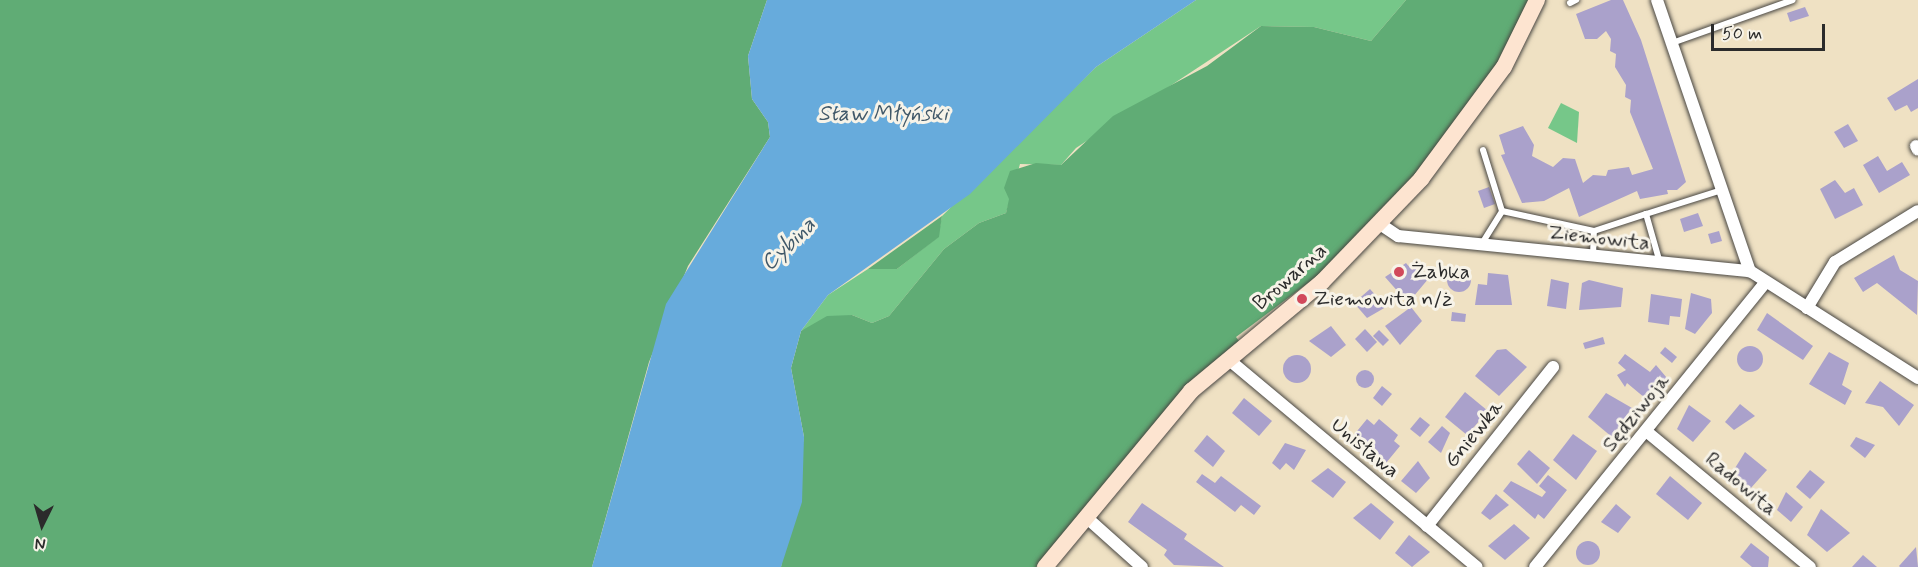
<!DOCTYPE html>
<meta charset="utf-8">
<style>
body{margin:0}
#map{position:relative;width:1918px;height:567px;overflow:hidden;background:#efe1c3;font-family:Mynerve,sans-serif}
div>[style]{position:absolute}
.green>*{inset:0;background:#76c789}
.forest>*{inset:0;background:#60ac75}
.water>*{inset:0;background:#67abdc}
.building>*{inset:0;background:#aaa1cb}
.round{border-radius:50%}
.roads{filter:drop-shadow(0 0 2px #484642) drop-shadow(0 0 2px #484642)}
.lane>*{height:6px;margin:-3px;padding:0 3px;transform-origin:3px;border-radius:3px;background:#fff}
.street>*{height:12px;margin:-6px;padding:0 6px;transform-origin:6px;border-radius:6px;background:#fff}
.secondary>*{height:16px;margin:-8px;padding:0 8px;transform-origin:8px;border-radius:8px;background:#fde4d0}
.dots>*{width:16px;height:16px;translate:-50% -50%;box-sizing:border-box;border:3px solid #f7f3e8;border-radius:50%}
span{translate:-50% -50%;white-space:nowrap;text-align:center;line-height:1.15;-webkit-text-stroke:6px #f7f3e8;paint-order:stroke}
.street-label{font-size:21px;color:#2b2b2b}
.poi-label{font-size:21px;color:#2b2b2b}
.left{translate:0 -50%;text-align:left}
.water-label{font-size:22px;color:#405869;font-style:italic}
.north{position:absolute;left:12px;top:495px;width:60px;height:60px;-webkit-text-stroke:4px #f7f3e8;paint-order:stroke;rotate:185deg;font-size:16px;font-weight:700;line-height:24px;text-align:center;color:#2b2b2b}
.north::after{content:'';display:block;margin:auto;width:21px;height:27px;background:#2b2b2b;clip-path:polygon(50% 0,100% 100%,50% 72%,0 100%)}
.scale{position:absolute;left:1711px;top:24px;width:114px;height:27px;box-sizing:border-box;border:3px solid #2b2b2b;border-top:0;padding-left:8px;font-size:18px;line-height:21px;white-space:nowrap;color:#2b2b2b;-webkit-text-stroke:4px #f7f3e8;paint-order:stroke}
</style>
<div id="map">
<div class="green">
<div style="clip-path:polygon(1196px 0,1406px 0,1371px 41px,1314px 27px,1261px 26px,1076px 148px,1061px 165px,1020px 164px,1006px 213px,979px 223px,944px 249px,889px 316px,872px 323px,852px 315px,801px 331px,828px 295px,868px 269px,897px 269px,938px 237px,942px 216px,1096px 67px)"></div>
<div style="clip-path:polygon(1561px 103px,1579px 112px,1577px 143px,1548px 128px)"></div>
</div>
<div class="forest">
<div style="clip-path:polygon(0 0,767px 0,748px 56px,752px 99px,768px 122px,770px 137px,688px 266px,649px 362px,592px 567px,0 567px)"></div>
<div style="clip-path:polygon(1406px 0,1529px 0,1493px 71px,1409px 182px,1316px 277px,1236px 337px,1239px 341px,1192px 380px,1036px 567px,781px 567px,804px 437px,791px 368px,801px 331px,827px 316px,852px 315px,872px 323px,889px 316px,944px 249px,979px 223px,1006px 213px,1009px 199px,1004px 188px,1010px 171px,1036px 163px,1061px 165px,1113px 116px,1207px 66px,1261px 26px,1314px 27px,1371px 41px)"></div>
<div style="clip-path:polygon(942px 216px,939px 237px,897px 269px,868px 269px)"></div>
</div>
<div class="water">
<div style="clip-path:polygon(767px 0,1196px 0,1096px 67px,970px 194px,828px 295px,801px 331px,791px 368px,804px 437px,802px 502px,781px 567px,592px 567px,666px 304px,770px 137px,768px 122px,752px 99px,748px 56px)"></div>
</div>
<div class="building">
<div style="clip-path:polygon(1611px 0,1623px 0,1641px 40px,1686px 182px,1677px 190px,1667px 190px,1668px 194px,1640px 199px,1637px 191px,1579px 217px,1569px 188px,1544px 201px,1522px 203px,1501px 155px,1505px 154px,1499px 135px,1523px 126px,1534px 145px,1532px 156px,1553px 167px,1563px 158px,1575px 159px,1583px 183px,1593px 175px,1606px 176px,1608px 170px,1629px 167px,1632px 175px,1653px 169px,1630px 112px,1631px 100px,1625px 97px,1626px 85px,1615px 67px,1616px 54px,1610px 51px,1611px 39px,1606px 31px,1597px 39px,1585px 39px,1576px 14px)"></div>
<div style="clip-path:polygon(1805px 7px,1809px 16px,1790px 22px,1787px 13px)"></div>
<div style="clip-path:polygon(1918px 79px,1918px 108px,1911px 112px,1907px 105px,1895px 111px,1887px 98px)"></div>
<div style="clip-path:polygon(1848px 124px,1858px 141px,1844px 148px,1834px 132px)"></div>
<div style="clip-path:polygon(1878px 156px,1887px 171px,1902px 162px,1910px 175px,1879px 193px,1863px 165px)"></div>
<div style="clip-path:polygon(1835px 180px,1845px 193px,1854px 188px,1863px 205px,1835px 219px,1820px 189px)"></div>
<div style="clip-path:polygon(1489px 187px,1495px 204px,1484px 208px,1478px 191px)"></div>
<div style="clip-path:polygon(1698px 213px,1703px 226px,1684px 232px,1680px 219px)"></div>
<div style="clip-path:polygon(1719px 231px,1722px 241px,1711px 244px,1708px 234px)"></div>
<div style="clip-path:polygon(1894px 255px,1900px 270px,1918px 281px,1917px 315px,1877px 283px,1863px 292px,1854px 278px)"></div>
<div style="clip-path:polygon(1406px 263px,1412px 270px,1418px 265px,1429px 278px,1408px 303px,1385px 277px)"></div>
<div class="round" style="left:1447px;top:268px;width:24px;height:24px"></div>
<div style="clip-path:polygon(1488px 273px,1508px 275px,1512px 305px,1475px 305px,1478px 284px,1487px 285px)"></div>
<div style="clip-path:polygon(1551px 279px,1569px 283px,1566px 309px,1547px 306px)"></div>
<div style="clip-path:polygon(1589px 280px,1623px 288px,1621px 307px,1579px 310px,1582px 283px)"></div>
<div style="clip-path:polygon(1370px 289px,1386px 307px,1367px 318px,1354px 303px)"></div>
<div style="clip-path:polygon(1691px 293px,1711px 299px,1712px 313px,1695px 334px,1685px 329px)"></div>
<div style="clip-path:polygon(1651px 294px,1682px 299px,1680px 317px,1670px 316px,1669px 325px,1648px 322px)"></div>
<div style="clip-path:polygon(1411px 307px,1422px 321px,1400px 345px,1385px 326px)"></div>
<div style="clip-path:polygon(1452px 312px,1466px 314px,1465px 322px,1451px 321px)"></div>
<div style="clip-path:polygon(1767px 313px,1813px 346px,1803px 360px,1757px 330px)"></div>
<div style="clip-path:polygon(1331px 326px,1346px 345px,1331px 357px,1309px 341px)"></div>
<div style="clip-path:polygon(1365px 329px,1377px 342px,1367px 352px,1355px 339px)"></div>
<div style="clip-path:polygon(1379px 330px,1389px 340px,1383px 346px,1373px 336px)"></div>
<div style="clip-path:polygon(1603px 337px,1605px 344px,1585px 349px,1583px 343px)"></div>
<div class="round" style="left:1737px;top:346px;width:26px;height:26px"></div>
<div style="clip-path:polygon(1665px 347px,1677px 357px,1672px 363px,1660px 353px)"></div>
<div style="clip-path:polygon(1506px 349px,1527px 367px,1499px 396px,1475px 376px,1497px 350px)"></div>
<div style="clip-path:polygon(1829px 352px,1849px 363px,1842px 385px,1852px 391px,1845px 405px,1809px 384px)"></div>
<div style="clip-path:polygon(1625px 354px,1650px 372px,1656px 365px,1667px 378px,1645px 398px,1627px 383px,1625px 387px,1617px 375px,1626px 370px,1618px 363px)"></div>
<div class="round" style="left:1283px;top:355px;width:28px;height:28px"></div>
<div class="round" style="left:1356px;top:370px;width:18px;height:18px"></div>
<div style="clip-path:polygon(1880px 381px,1914px 405px,1899px 426px,1883px 407px,1865px 403px)"></div>
<div style="clip-path:polygon(1382px 386px,1392px 394px,1382px 406px,1373px 398px)"></div>
<div style="clip-path:polygon(1465px 392px,1488px 411px,1467px 435px,1445px 417px)"></div>
<div style="clip-path:polygon(1606px 393px,1632px 408px,1612px 437px,1588px 417px)"></div>
<div style="clip-path:polygon(1244px 398px,1272px 421px,1259px 436px,1232px 413px)"></div>
<div style="clip-path:polygon(1740px 404px,1755px 416px,1734px 430px,1725px 422px)"></div>
<div style="clip-path:polygon(1689px 405px,1711px 421px,1693px 442px,1677px 429px)"></div>
<div style="clip-path:polygon(1420px 417px,1430px 425px,1420px 437px,1410px 429px)"></div>
<div style="clip-path:polygon(1367px 419px,1374px 425px,1379px 419px,1398px 435px,1394px 441px,1400px 446px,1386px 463px,1353px 436px)"></div>
<div style="clip-path:polygon(1442px 426px,1450px 433px,1441px 453px,1428px 442px)"></div>
<div style="clip-path:polygon(1573px 434px,1597px 451px,1576px 480px,1553px 460px)"></div>
<div style="clip-path:polygon(1207px 435px,1225px 451px,1213px 467px,1194px 451px)"></div>
<div style="clip-path:polygon(1856px 437px,1875px 445px,1865px 458px,1850px 446px)"></div>
<div style="clip-path:polygon(1285px 443px,1306px 450px,1294px 470px,1286px 463px,1280px 470px,1272px 463px)"></div>
<div style="clip-path:polygon(1529px 450px,1550px 468px,1537px 484px,1517px 464px)"></div>
<div style="clip-path:polygon(1745px 452px,1767px 470px,1750px 489px,1732px 473px)"></div>
<div style="clip-path:polygon(1418px 461px,1430px 478px,1416px 493px,1401px 481px)"></div>
<div style="clip-path:polygon(1328px 468px,1346px 482px,1333px 498px,1311px 481px)"></div>
<div style="clip-path:polygon(1810px 470px,1825px 482px,1810px 499px,1796px 487px)"></div>
<div style="clip-path:polygon(1202px 474px,1215px 483px,1221px 476px,1261px 506px,1254px 515px,1241px 505px,1235px 512px,1196px 482px)"></div>
<div style="clip-path:polygon(1548px 475px,1567px 490px,1544px 519px,1538px 514px,1535px 519px,1503px 491px,1511px 481px,1542px 497px,1546px 492px,1539px 486px)"></div>
<div style="clip-path:polygon(1670px 476px,1702px 503px,1688px 520px,1656px 494px)"></div>
<div style="clip-path:polygon(1786px 492px,1803px 507px,1791px 522px,1777px 510px)"></div>
<div style="clip-path:polygon(1496px 494px,1509px 505px,1490px 520px,1481px 513px)"></div>
<div style="clip-path:polygon(1142px 503px,1187px 534px,1184px 539px,1224px 567px,1174px 565px,1164px 555px,1167px 550px,1128px 522px)"></div>
<div style="clip-path:polygon(1371px 503px,1394px 522px,1380px 540px,1353px 518px)"></div>
<div style="clip-path:polygon(1616px 504px,1631px 517px,1618px 533px,1601px 522px)"></div>
<div style="clip-path:polygon(1821px 509px,1850px 533px,1827px 552px,1807px 535px)"></div>
<div style="clip-path:polygon(1514px 524px,1530px 538px,1505px 560px,1488px 546px)"></div>
<div style="clip-path:polygon(1409px 535px,1430px 552px,1412px 567px,1395px 553px)"></div>
<div class="round" style="left:1576px;top:541px;width:24px;height:24px"></div>
<div style="clip-path:polygon(1751px 543px,1769px 557px,1768px 567px,1752px 567px,1740px 557px)"></div>
<div style="clip-path:polygon(1916px 547px,1918px 567px,1900px 567px,1899px 566px)"></div>
<div style="clip-path:polygon(1863px 555px,1877px 567px,1852px 567px)"></div>
</div>
<div class="roads">
<div class="lane">
<div style="left:1570px;top:3px;width:7px;rotate:-27deg"></div>
<div style="left:1672px;top:43px;width:128px;rotate:-19.6deg"></div>
<div style="left:1483px;top:150px;width:64px;rotate:72.7deg"></div>
<div style="left:1481px;top:245px;width:40px;rotate:-58deg"></div>
<div style="left:1502px;top:211px;width:94px;rotate:12.3deg"></div>
<div style="left:1593px;top:256px;width:25px;rotate:-88deg"></div>
<div style="left:1594px;top:231px;width:55px;rotate:-18.1deg"></div>
<div style="left:1660px;top:263px;width:51px;rotate:-105.9deg"></div>
<div style="left:1646px;top:214px;width:80px;rotate:-17.5deg"></div>
</div>
<div class="street">
<div style="left:1657px;top:0;width:287px;rotate:71.1deg"></div>
<div style="left:1916px;top:146px;width:4px;rotate:63deg"></div>
<div style="left:1380px;top:224px;width:22px;rotate:34deg"></div>
<div style="left:1398px;top:236px;width:354px;rotate:5.7deg"></div>
<div style="left:1750px;top:271px;width:199px;rotate:32.5deg"></div>
<div style="left:1807px;top:308px;width:54px;rotate:-58.7deg"></div>
<div style="left:1835px;top:262px;width:97px;rotate:-31.6deg"></div>
<div style="left:1228px;top:359px;width:324px;rotate:39.9deg"></div>
<div style="left:1646px;top:431px;width:213px;rotate:39.7deg"></div>
<div style="left:1086px;top:517px;width:75px;rotate:41.8deg"></div>
<div style="left:1427px;top:526px;width:203px;rotate:-51.6deg"></div>
<div style="left:1535px;top:567px;width:365px;rotate:-51deg"></div>
</div>
<div class="secondary">
<div style="left:1045px;top:567px;width:229px;rotate:-50.3deg"></div>
<div style="left:1191px;top:391px;width:170px;rotate:-39.8deg"></div>
<div style="left:1322px;top:282px;width:143px;rotate:-46.1deg"></div>
<div style="left:1421px;top:179px;width:139px;rotate:-53.5deg"></div>
<div style="left:1504px;top:67px;width:75px;rotate:-63.8deg"></div>
</div>
</div>
<div class="dots">
<div style="left:1399px;top:272px;background:#d1495b"></div>
<div style="left:1302px;top:299px;background:#d1495b"></div>
</div>
<div class="street-label">
<span style="left:1599px;top:238px;rotate:6deg">Ziemowita</span>
<span style="left:1290px;top:277px;rotate:-41deg">Browarna</span>
<span style="left:1636px;top:413px;rotate:-51deg">Sędziwoja</span>
<span style="left:1474px;top:434px;rotate:-51deg">Gniewka</span>
<span style="left:1365px;top:448px;rotate:40deg">Unisława</span>
<span style="left:1741px;top:484px;rotate:40deg">Radowita</span>
</div>
<div class="poi-label">
<span class="left" style="left:1411px;top:272px">Żabka</span>
<span class="left" style="left:1314px;top:299px">Ziemowita n/ż</span>
</div>
<div class="water-label">
<span style="left:883px;top:115px">Staw Młyński</span>
<span style="left:789px;top:245px;rotate:-44deg">Cybina</span>
</div>
<div class="north">N</div>
<div class="scale">50 m</div>
</div>
